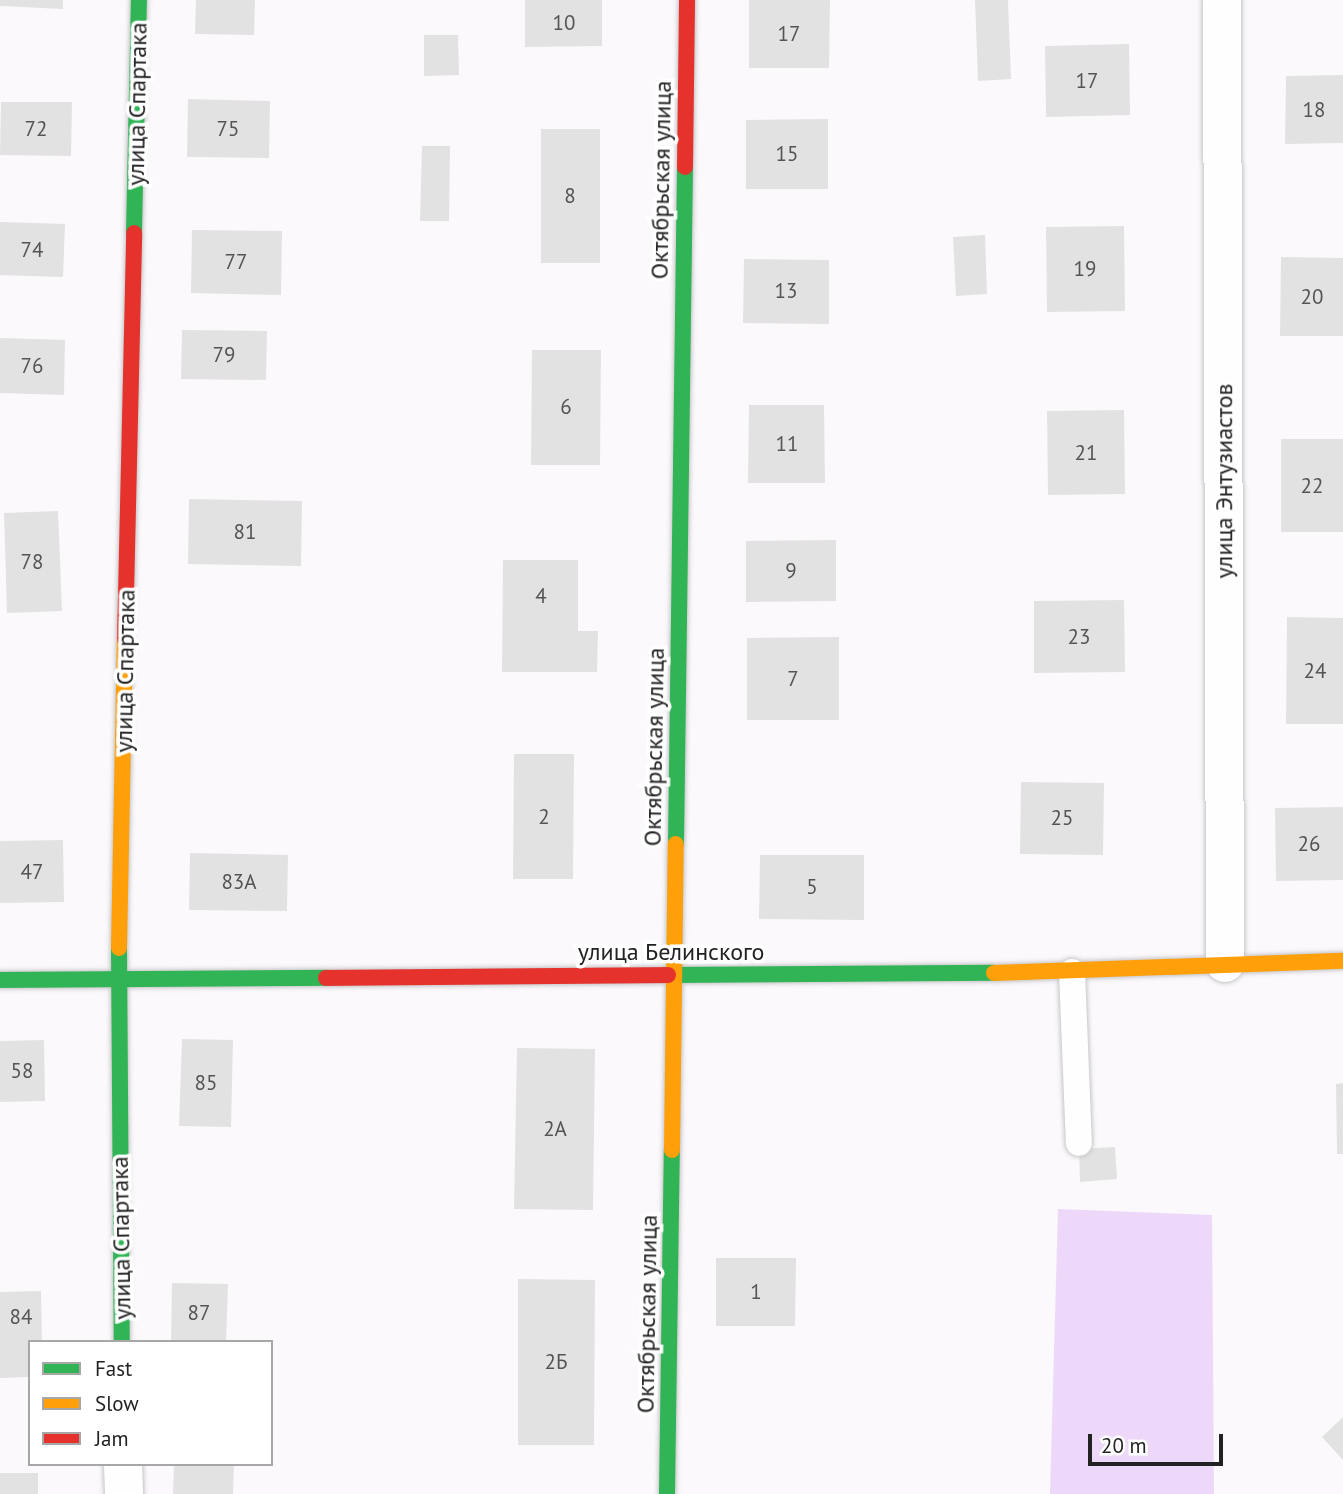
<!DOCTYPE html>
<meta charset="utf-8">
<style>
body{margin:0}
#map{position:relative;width:1343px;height:1494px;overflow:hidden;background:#fbf9fc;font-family:"PT Sans",sans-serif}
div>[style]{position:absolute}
.green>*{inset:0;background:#edd8f9}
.building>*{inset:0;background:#e3e2e2}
.roads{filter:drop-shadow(0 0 2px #c7c6c8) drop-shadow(0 0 2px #c7c6c8)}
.lane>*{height:26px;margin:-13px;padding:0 13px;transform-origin:13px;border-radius:13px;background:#fefeff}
.street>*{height:38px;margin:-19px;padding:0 19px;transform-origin:19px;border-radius:19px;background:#fefeff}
.fast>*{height:16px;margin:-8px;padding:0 8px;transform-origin:8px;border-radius:8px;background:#30b455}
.slow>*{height:16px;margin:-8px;padding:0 8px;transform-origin:8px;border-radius:8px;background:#ff9f0a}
.jam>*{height:16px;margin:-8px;padding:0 8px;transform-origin:8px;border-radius:8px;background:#e5322d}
span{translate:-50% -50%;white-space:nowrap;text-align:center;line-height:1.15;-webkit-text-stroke:7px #fff;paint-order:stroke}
.number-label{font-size:21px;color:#555455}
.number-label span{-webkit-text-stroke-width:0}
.street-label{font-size:24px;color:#232223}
.legend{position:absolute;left:28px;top:1340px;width:245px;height:126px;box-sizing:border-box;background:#fff;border:2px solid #a7a7a7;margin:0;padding:9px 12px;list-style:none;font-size:21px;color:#232223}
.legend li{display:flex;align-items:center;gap:14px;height:35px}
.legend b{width:35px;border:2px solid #a7a7a7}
.scale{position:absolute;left:1088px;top:1434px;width:135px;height:32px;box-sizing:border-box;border:4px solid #232223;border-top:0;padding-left:9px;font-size:21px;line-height:24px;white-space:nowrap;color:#232223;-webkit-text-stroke:5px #fff;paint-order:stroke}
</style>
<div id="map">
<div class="green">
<div style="clip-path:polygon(1058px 1209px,1212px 1215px,1214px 1494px,1050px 1494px)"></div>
</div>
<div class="building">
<div style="clip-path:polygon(0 0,63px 0,63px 9px,0 6px)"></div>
<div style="clip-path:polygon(196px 0,255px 0,254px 35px,195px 34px)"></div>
<div style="clip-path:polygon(525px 0,602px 0,602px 46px,525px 47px)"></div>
<div style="clip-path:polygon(749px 0,830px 0,829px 68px,749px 68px)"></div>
<div style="clip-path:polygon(975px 0,1008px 0,1011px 79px,978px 81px)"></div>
<div style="clip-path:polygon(424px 35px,458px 35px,459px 75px,424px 76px)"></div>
<div style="clip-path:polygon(1129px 44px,1130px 115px,1046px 117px,1045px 46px)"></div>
<div style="clip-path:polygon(1343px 75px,1343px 143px,1285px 144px,1286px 76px)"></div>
<div style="clip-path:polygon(188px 99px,270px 101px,269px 158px,187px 157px)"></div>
<div style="clip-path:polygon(1px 102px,72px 102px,71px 156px,0 155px)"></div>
<div style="clip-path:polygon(828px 119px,828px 189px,746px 189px,746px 120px)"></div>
<div style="clip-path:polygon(541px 129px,600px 129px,600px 263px,541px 263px)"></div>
<div style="clip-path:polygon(422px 146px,450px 146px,449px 221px,420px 221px)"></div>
<div style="clip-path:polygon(0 222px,65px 224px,63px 277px,0 275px)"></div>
<div style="clip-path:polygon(1124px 226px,1125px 311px,1047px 312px,1046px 227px)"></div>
<div style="clip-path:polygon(192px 230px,282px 231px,281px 295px,191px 293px)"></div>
<div style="clip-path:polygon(985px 235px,987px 294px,956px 296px,953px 237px)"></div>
<div style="clip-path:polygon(1281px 257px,1343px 258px,1343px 336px,1280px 336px)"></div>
<div style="clip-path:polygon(744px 259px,829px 260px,829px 324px,743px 323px)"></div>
<div style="clip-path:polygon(182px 330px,267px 331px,266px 380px,181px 379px)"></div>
<div style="clip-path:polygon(0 338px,65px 340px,64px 395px,0 393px)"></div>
<div style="clip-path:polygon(532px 350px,601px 350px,600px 465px,531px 465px)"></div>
<div style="clip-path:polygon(749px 405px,824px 405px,825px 483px,748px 483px)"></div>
<div style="clip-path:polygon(1124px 410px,1125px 494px,1048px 495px,1047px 411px)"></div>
<div style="clip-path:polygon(1281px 439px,1343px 439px,1343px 532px,1281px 532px)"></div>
<div style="clip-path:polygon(189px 499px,302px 501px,301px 566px,188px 564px)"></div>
<div style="clip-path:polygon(58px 511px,62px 611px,7px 613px,4px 513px)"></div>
<div style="clip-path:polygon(836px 540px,836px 601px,746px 602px,746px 541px)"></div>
<div style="clip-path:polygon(503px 560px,578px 560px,578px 631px,598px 631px,597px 672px,502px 672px)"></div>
<div style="clip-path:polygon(1124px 600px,1125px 672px,1034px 673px,1034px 601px)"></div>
<div style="clip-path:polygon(1287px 617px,1343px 618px,1343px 724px,1286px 724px)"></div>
<div style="clip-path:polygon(839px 637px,839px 720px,747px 720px,747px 638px)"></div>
<div style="clip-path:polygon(514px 754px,574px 754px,573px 879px,513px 879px)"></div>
<div style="clip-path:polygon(1021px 782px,1104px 783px,1103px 855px,1020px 854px)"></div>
<div style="clip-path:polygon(1343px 807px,1343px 880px,1276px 881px,1275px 808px)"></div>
<div style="clip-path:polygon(63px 840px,64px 902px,0 903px,0 841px)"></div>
<div style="clip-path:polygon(190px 853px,288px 855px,287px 911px,189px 910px)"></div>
<div style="clip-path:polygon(760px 855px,864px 855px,864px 920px,759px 919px)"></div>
<div style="clip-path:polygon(182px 1039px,233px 1040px,231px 1127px,179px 1126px)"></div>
<div style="clip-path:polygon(44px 1040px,45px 1101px,0 1102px,0 1041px)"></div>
<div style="clip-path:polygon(517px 1048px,595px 1049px,593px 1210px,514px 1209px)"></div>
<div style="clip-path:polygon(1343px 1083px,1343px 1154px,1337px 1154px,1336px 1084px)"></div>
<div style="clip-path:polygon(1115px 1147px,1117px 1179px,1080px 1182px,1079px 1149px)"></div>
<div style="clip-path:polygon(716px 1258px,796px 1258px,795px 1326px,716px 1326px)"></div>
<div style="clip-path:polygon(518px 1279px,595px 1280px,594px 1445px,518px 1445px)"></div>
<div style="clip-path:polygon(172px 1283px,228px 1284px,226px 1342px,171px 1342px)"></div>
<div style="clip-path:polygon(41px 1291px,42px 1342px,30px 1342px,30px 1377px,0 1378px,0 1292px)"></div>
<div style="clip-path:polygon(1343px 1417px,1343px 1460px,1322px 1437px)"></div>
<div style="clip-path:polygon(174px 1464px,234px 1464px,233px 1494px,173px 1494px)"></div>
<div style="clip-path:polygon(0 1473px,38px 1473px,38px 1494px,0 1494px)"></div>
</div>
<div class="roads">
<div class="lane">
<div style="left:1072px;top:972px;width:171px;rotate:87.7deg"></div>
</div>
<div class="street">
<div style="left:1222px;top:0;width:963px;rotate:89.82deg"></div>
<div style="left:123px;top:1464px;width:30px;rotate:88deg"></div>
</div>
<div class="fast">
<div style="left:134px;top:233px;width:233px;rotate:-88.8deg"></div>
<div style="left:676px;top:844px;width:677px;rotate:-89.24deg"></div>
<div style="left:119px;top:948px;width:394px;rotate:89.6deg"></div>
<div style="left:668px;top:975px;width:326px;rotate:-0.4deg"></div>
<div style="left:0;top:980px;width:326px;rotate:-0.4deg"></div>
<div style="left:667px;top:1494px;width:344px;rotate:-89.2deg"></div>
</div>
<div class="slow">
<div style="left:119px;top:948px;width:309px;rotate:-88.9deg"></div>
<div style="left:994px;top:973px;width:349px;rotate:-2deg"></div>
<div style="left:672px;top:1150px;width:306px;rotate:-89.3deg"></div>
</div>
<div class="jam">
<div style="left:685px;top:167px;width:167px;rotate:-89.3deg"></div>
<div style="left:125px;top:639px;width:406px;rotate:-88.7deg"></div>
<div style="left:326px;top:978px;width:342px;rotate:-0.5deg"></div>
</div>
</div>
<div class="number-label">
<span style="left:564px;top:23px">10</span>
<span style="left:789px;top:34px">17</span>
<span style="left:1087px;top:81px">17</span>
<span style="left:1314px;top:110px">18</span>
<span style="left:36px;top:129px">72</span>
<span style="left:228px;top:129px">75</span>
<span style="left:787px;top:154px">15</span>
<span style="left:570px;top:196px">8</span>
<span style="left:32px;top:250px">74</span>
<span style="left:236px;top:262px">77</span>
<span style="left:1085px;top:269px">19</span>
<span style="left:786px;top:291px">13</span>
<span style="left:1312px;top:297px">20</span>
<span style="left:224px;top:355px">79</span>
<span style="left:32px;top:366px">76</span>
<span style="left:566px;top:407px">6</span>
<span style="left:787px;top:444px">11</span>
<span style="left:1086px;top:453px">21</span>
<span style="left:1312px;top:486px">22</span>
<span style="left:245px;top:532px">81</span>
<span style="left:32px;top:562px">78</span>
<span style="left:791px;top:571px">9</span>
<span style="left:541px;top:596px">4</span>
<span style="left:1079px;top:637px">23</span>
<span style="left:1315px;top:671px">24</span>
<span style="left:793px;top:679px">7</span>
<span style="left:544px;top:817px">2</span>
<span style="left:1062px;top:818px">25</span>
<span style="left:1309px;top:844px">26</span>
<span style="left:32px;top:872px">47</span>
<span style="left:239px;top:882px">83А</span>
<span style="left:812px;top:887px">5</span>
<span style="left:22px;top:1071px">58</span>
<span style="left:206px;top:1083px">85</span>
<span style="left:555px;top:1129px">2А</span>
<span style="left:756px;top:1292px">1</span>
<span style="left:199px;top:1313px">87</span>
<span style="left:21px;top:1317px">84</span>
<span style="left:556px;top:1362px">2Б</span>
</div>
<div class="street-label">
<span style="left:137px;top:104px;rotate:-89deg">улица Спартака</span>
<span style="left:661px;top:180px;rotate:-89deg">Октябрьская улица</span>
<span style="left:1224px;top:481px;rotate:-90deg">улица Энтузиастов</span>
<span style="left:125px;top:671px;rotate:-89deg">улица Спартака</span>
<span style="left:654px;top:747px;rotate:-89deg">Октябрьская улица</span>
<span style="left:671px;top:952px">улица Белинского</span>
<span style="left:121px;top:1238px;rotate:-91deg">улица Спартака</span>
<span style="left:647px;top:1314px;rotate:-89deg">Октябрьская улица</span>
</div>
<ul class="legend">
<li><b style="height:9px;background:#30b455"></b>Fast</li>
<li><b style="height:9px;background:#ff9f0a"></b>Slow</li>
<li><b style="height:9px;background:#e5322d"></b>Jam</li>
</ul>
<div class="scale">20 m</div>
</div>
